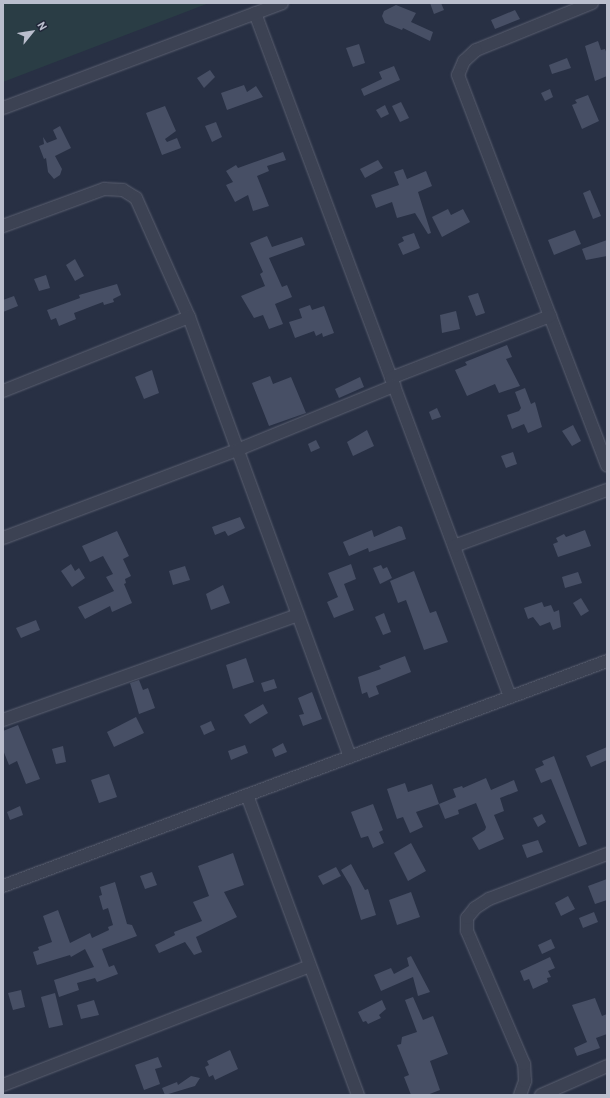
<!DOCTYPE html>
<style>
body{margin:0}
#map{position:relative;width:610px;height:1098px;overflow:hidden;background:#283044;font-family:Barlow,sans-serif}
div>[style]{position:absolute}
.green>*{inset:0;background:#2a3d45}
.building>*{inset:0;background:#474f65}
.roads{filter:drop-shadow(0 0 1px #5b6071) drop-shadow(0 0 1px #5b6071)}
.minor>*{height:12px;margin:-6px;padding:0 6px;transform-origin:6px;border-radius:6px;background:#3c4253}
span{translate:-50% -50%;white-space:nowrap;text-align:center;line-height:1.15;-webkit-text-stroke:4px #212739;paint-order:stroke}
.frame{position:absolute;inset:0;border:4px solid #babecd;pointer-events:none}
.north{position:absolute;left:12px;top:12px;width:40px;height:40px;-webkit-text-stroke:3px #212739;paint-order:stroke;rotate:60deg;font-size:11px;font-weight:700;line-height:16px;text-align:center;color:#babecd}
.north::after{content:'';display:block;margin:auto;width:14px;height:18px;background:#babecd;clip-path:polygon(50% 0,100% 100%,50% 72%,0 100%)}
</style>
<div id="map">
<div class="green">
<div style="clip-path:polygon(3px 3px,209px 3px,3px 82px)"></div>
</div>
<div class="building">
<div style="clip-path:polygon(430px 3px,441px 3px,444px 10px,434px 14px)"></div>
<div style="clip-path:polygon(396px 5px,416px 13px,411px 22px,433px 32px,430px 41px,403px 28px,402px 30px,385px 23px,382px 16px,384px 11px)"></div>
<div style="clip-path:polygon(515px 10px,520px 19px,495px 29px,491px 20px)"></div>
<div style="clip-path:polygon(598px 41px,601px 50px,605px 49px,607px 54px,607px 76px,595px 81px,585px 46px)"></div>
<div style="clip-path:polygon(359px 44px,365px 63px,353px 67px,346px 48px)"></div>
<div style="clip-path:polygon(567px 58px,571px 68px,552px 74px,549px 65px)"></div>
<div style="clip-path:polygon(394px 66px,400px 80px,364px 96px,361px 89px,382px 79px,379px 72px)"></div>
<div style="clip-path:polygon(210px 70px,215px 77px,204px 88px,197px 78px)"></div>
<div style="clip-path:polygon(244px 85px,247px 92px,256px 86px,263px 97px,227px 110px,221px 93px)"></div>
<div style="clip-path:polygon(550px 89px,553px 97px,545px 101px,541px 93px)"></div>
<div style="clip-path:polygon(588px 95px,599px 121px,582px 129px,572px 105px,577px 103px,575px 100px)"></div>
<div style="clip-path:polygon(401px 102px,409px 118px,400px 122px,392px 106px)"></div>
<div style="clip-path:polygon(385px 105px,389px 114px,381px 118px,376px 110px)"></div>
<div style="clip-path:polygon(165px 106px,176px 131px,165px 139px,167px 142px,177px 138px,181px 148px,162px 155px,146px 113px)"></div>
<div style="clip-path:polygon(216px 122px,222px 137px,212px 142px,205px 126px)"></div>
<div style="clip-path:polygon(60px 126px,71px 148px,55px 156px,62px 169px,60px 175px,54px 179px,48px 172px,46px 158px,44px 159px,39px 146px,44px 144px,43px 137px,47px 143px,57px 139px,53px 130px)"></div>
<div style="clip-path:polygon(283px 152px,286px 160px,267px 166px,269px 171px,257px 176px,269px 206px,253px 211px,248px 195px,235px 202px,226px 185px,233px 182px,226px 171px,236px 165px,238px 168px)"></div>
<div style="clip-path:polygon(378px 160px,383px 168px,365px 178px,360px 169px)"></div>
<div style="clip-path:polygon(403px 169px,407px 179px,426px 171px,432px 186px,418px 192px,431px 233px,428px 234px,415px 213px,397px 218px,392px 202px,376px 208px,371px 195px,399px 185px,394px 172px)"></div>
<div style="clip-path:polygon(590px 190px,601px 216px,593px 219px,583px 193px)"></div>
<div style="clip-path:polygon(448px 209px,451px 215px,463px 209px,470px 222px,442px 237px,432px 217px)"></div>
<div style="clip-path:polygon(575px 230px,581px 244px,554px 255px,548px 240px)"></div>
<div style="clip-path:polygon(414px 233px,420px 248px,403px 255px,398px 244px,404px 241px,402px 237px)"></div>
<div style="clip-path:polygon(267px 236px,272px 247px,302px 237px,305px 245px,269px 258px,282px 287px,287px 285px,292px 297px,275px 304px,283px 324px,269px 329px,263px 315px,254px 318px,241px 296px,265px 286px,260px 274px,263px 272px,250px 243px)"></div>
<div style="clip-path:polygon(607px 240px,607px 256px,586px 260px,582px 249px)"></div>
<div style="clip-path:polygon(75px 259px,84px 276px,75px 281px,66px 265px)"></div>
<div style="clip-path:polygon(46px 275px,50px 288px,39px 291px,34px 279px)"></div>
<div style="clip-path:polygon(117px 284px,121px 295px,113px 299px,114px 302px,104px 305px,103px 302px,74px 313px,76px 319px,59px 326px,56px 318px,51px 320px,47px 310px,80px 298px,79px 295px)"></div>
<div style="clip-path:polygon(478px 293px,485px 313px,476px 316px,468px 296px)"></div>
<div style="clip-path:polygon(14px 296px,18px 306px,3px 312px,3px 300px)"></div>
<div style="clip-path:polygon(310px 305px,312px 310px,324px 306px,334px 333px,323px 337px,322px 333px,316px 336px,314px 331px,295px 338px,289px 322px,302px 318px,299px 309px)"></div>
<div style="clip-path:polygon(456px 311px,460px 329px,442px 333px,440px 315px)"></div>
<div style="clip-path:polygon(507px 345px,512px 357px,506px 359px,520px 386px,499px 393px,495px 384px,467px 396px,455px 370px,467px 365px,465px 362px)"></div>
<div style="clip-path:polygon(152px 370px,159px 393px,144px 399px,135px 377px)"></div>
<div style="clip-path:polygon(270px 376px,273px 384px,291px 377px,306px 413px,269px 426px,252px 383px)"></div>
<div style="clip-path:polygon(360px 377px,364px 387px,339px 398px,335px 389px)"></div>
<div style="clip-path:polygon(525px 388px,531px 404px,535px 402px,542px 427px,528px 433px,524px 424px,512px 429px,507px 415px,519px 411px,521px 408px,515px 392px)"></div>
<div style="clip-path:polygon(437px 408px,441px 417px,432px 420px,429px 412px)"></div>
<div style="clip-path:polygon(573px 425px,581px 441px,572px 446px,562px 431px)"></div>
<div style="clip-path:polygon(367px 430px,374px 446px,353px 456px,347px 442px)"></div>
<div style="clip-path:polygon(316px 440px,320px 448px,311px 452px,308px 444px)"></div>
<div style="clip-path:polygon(513px 452px,517px 464px,506px 468px,501px 456px)"></div>
<div style="clip-path:polygon(240px 517px,245px 528px,228px 536px,225px 531px,215px 535px,212px 527px)"></div>
<div style="clip-path:polygon(399px 526px,402px 527px,406px 539px,369px 552px,368px 548px,349px 556px,343px 542px,372px 530px,374px 537px)"></div>
<div style="clip-path:polygon(585px 530px,591px 546px,558px 557px,553px 544px,558px 542px,556px 538px,564px 534px,566px 537px)"></div>
<div style="clip-path:polygon(117px 531px,129px 556px,123px 559px,131px 576px,125px 579px,126px 583px,124px 584px,132px 603px,112px 612px,110px 606px,85px 619px,78px 607px,114px 591px,106px 577px,113px 574px,103px 556px,90px 562px,82px 546px)"></div>
<div style="clip-path:polygon(71px 564px,75px 571px,79px 568px,85px 578px,72px 587px,61px 571px)"></div>
<div style="clip-path:polygon(351px 564px,356px 579px,344px 584px,354px 610px,334px 618px,327px 602px,338px 597px,328px 573px)"></div>
<div style="clip-path:polygon(381px 565px,383px 569px,387px 567px,392px 578px,380px 584px,373px 568px)"></div>
<div style="clip-path:polygon(185px 566px,190px 580px,173px 585px,169px 571px)"></div>
<div style="clip-path:polygon(414px 571px,430px 613px,436px 611px,448px 642px,424px 650px,406px 600px,398px 603px,390px 581px)"></div>
<div style="clip-path:polygon(578px 572px,582px 583px,565px 588px,562px 577px)"></div>
<div style="clip-path:polygon(223px 585px,230px 603px,211px 610px,206px 594px)"></div>
<div style="clip-path:polygon(581px 598px,589px 611px,581px 616px,573px 603px)"></div>
<div style="clip-path:polygon(542px 602px,544px 607px,551px 605px,554px 612px,559px 610px,561px 627px,553px 630px,550px 622px,540px 626px,533px 617px,528px 619px,524px 608px)"></div>
<div style="clip-path:polygon(384px 613px,391px 632px,383px 635px,375px 617px)"></div>
<div style="clip-path:polygon(36px 620px,40px 630px,21px 638px,16px 628px)"></div>
<div style="clip-path:polygon(405px 656px,411px 672px,376px 686px,379px 694px,369px 698px,367px 692px,362px 694px,358px 677px,381px 669px,379px 666px)"></div>
<div style="clip-path:polygon(246px 658px,254px 682px,233px 689px,226px 665px)"></div>
<div style="clip-path:polygon(274px 679px,277px 688px,264px 692px,261px 683px)"></div>
<div style="clip-path:polygon(139px 680px,143px 690px,148px 688px,155px 708px,139px 714px,130px 683px)"></div>
<div style="clip-path:polygon(312px 692px,322px 719px,303px 726px,299px 715px,304px 714px,298px 698px)"></div>
<div style="clip-path:polygon(263px 704px,268px 713px,250px 724px,244px 715px)"></div>
<div style="clip-path:polygon(136px 717px,144px 733px,114px 747px,107px 732px)"></div>
<div style="clip-path:polygon(211px 721px,215px 730px,204px 735px,200px 726px)"></div>
<div style="clip-path:polygon(18px 725px,40px 779px,26px 784px,17px 761px,9px 765px,3px 750px,3px 731px)"></div>
<div style="clip-path:polygon(283px 743px,287px 752px,275px 757px,272px 749px)"></div>
<div style="clip-path:polygon(245px 745px,248px 753px,231px 760px,228px 751px)"></div>
<div style="clip-path:polygon(63px 746px,66px 762px,56px 764px,52px 749px)"></div>
<div style="clip-path:polygon(607px 747px,607px 760px,591px 767px,586px 756px)"></div>
<div style="clip-path:polygon(554px 756px,587px 844px,579px 847px,551px 779px,541px 783px,535px 769px,544px 765px,542px 761px)"></div>
<div style="clip-path:polygon(109px 774px,117px 797px,99px 803px,91px 780px)"></div>
<div style="clip-path:polygon(486px 778px,491px 790px,514px 780px,518px 791px,500px 798px,504px 811px,494px 815px,504px 839px,479px 850px,472px 838px,485px 830px,486px 827px,476px 803px,458px 810px,459px 814px,445px 819px,439px 804px,456px 797px,453px 789px,462px 786px,463px 788px)"></div>
<div style="clip-path:polygon(405px 783px,408px 792px,432px 784px,439px 804px,416px 812px,423px 827px,410px 833px,403px 817px,397px 819px,387px 789px)"></div>
<div style="clip-path:polygon(373px 804px,383px 830px,379px 832px,384px 843px,373px 848px,368px 836px,361px 838px,351px 812px)"></div>
<div style="clip-path:polygon(20px 806px,23px 815px,10px 820px,7px 812px)"></div>
<div style="clip-path:polygon(542px 814px,546px 822px,538px 827px,533px 818px)"></div>
<div style="clip-path:polygon(538px 840px,543px 852px,527px 858px,522px 845px)"></div>
<div style="clip-path:polygon(411px 843px,426px 871px,408px 881px,394px 853px)"></div>
<div style="clip-path:polygon(233px 853px,244px 885px,224px 892px,237px 917px,196px 937px,202px 952px,194px 955px,185px 942px,159px 953px,155px 945px,175px 935px,174px 932px,202px 921px,193px 902px,209px 896px,198px 866px)"></div>
<div style="clip-path:polygon(351px 864px,365px 890px,368px 889px,376px 915px,361px 920px,351px 887px,341px 870px)"></div>
<div style="clip-path:polygon(336px 867px,341px 876px,323px 885px,318px 876px)"></div>
<div style="clip-path:polygon(152px 872px,157px 885px,145px 889px,140px 876px)"></div>
<div style="clip-path:polygon(607px 879px,607px 900px,595px 904px,588px 886px)"></div>
<div style="clip-path:polygon(115px 882px,127px 924px,132px 925px,137px 936px,102px 949px,109px 967px,114px 965px,118px 974px,97px 982px,95px 978px,77px 983px,79px 990px,59px 997px,54px 980px,94px 967px,85px 949px,71px 957px,70px 955px,37px 965px,33px 952px,39px 950px,38px 947px,52px 942px,43px 916px,58px 910px,70px 943px,90px 933px,92px 938px,109px 930px,108px 927px,113px 925px,108px 908px,103px 910px,99px 896px,102px 895px,100px 887px)"></div>
<div style="clip-path:polygon(411px 892px,420px 917px,397px 925px,389px 900px)"></div>
<div style="clip-path:polygon(568px 896px,575px 909px,561px 916px,555px 903px)"></div>
<div style="clip-path:polygon(594px 912px,598px 922px,583px 928px,579px 918px)"></div>
<div style="clip-path:polygon(551px 939px,555px 948px,542px 954px,538px 945px)"></div>
<div style="clip-path:polygon(411px 956px,430px 992px,418px 996px,413px 977px,381px 991px,374px 975px,391px 968px,394px 974px,409px 966px,407px 958px)"></div>
<div style="clip-path:polygon(550px 957px,555px 968px,548px 971px,551px 977px,547px 978px,548px 982px,533px 989px,529px 979px,524px 981px,520px 971px)"></div>
<div style="clip-path:polygon(21px 990px,25px 1007px,13px 1010px,8px 993px)"></div>
<div style="clip-path:polygon(55px 993px,63px 1025px,49px 1028px,41px 997px)"></div>
<div style="clip-path:polygon(413px 997px,423px 1020px,433px 1016px,448px 1054px,430px 1061px,440px 1090px,427px 1095px,411px 1095px,404px 1077px,409px 1075px,397px 1045px,401px 1044px,402px 1037px,417px 1032px,405px 1000px)"></div>
<div style="clip-path:polygon(595px 998px,602px 1016px,607px 1014px,607px 1034px,596px 1038px,600px 1048px,577px 1056px,574px 1048px,587px 1042px,572px 1005px)"></div>
<div style="clip-path:polygon(94px 1000px,99px 1015px,81px 1019px,77px 1005px)"></div>
<div style="clip-path:polygon(382px 1000px,386px 1009px,379px 1015px,381px 1018px,368px 1024px,366px 1021px,363px 1022px,358px 1012px)"></div>
<div style="clip-path:polygon(230px 1050px,238px 1069px,215px 1080px,213px 1075px,209px 1077px,205px 1067px,209px 1065px,207px 1061px)"></div>
<div style="clip-path:polygon(158px 1057px,162px 1067px,155px 1069px,160px 1084px,144px 1090px,135px 1065px)"></div>
<div style="clip-path:polygon(191px 1076px,200px 1078px,195px 1086px,165px 1095px,162px 1088px,177px 1082px,178px 1085px)"></div>
</div>
<div class="roads">
<div class="minor">
<div style="left:592px;top:3px;width:125px;rotate:157.9deg"></div>
<div style="left:476px;top:50px;width:16px;rotate:137deg"></div>
<div style="left:464px;top:61px;width:15px;rotate:113deg"></div>
<div style="left:458px;top:75px;width:418px;rotate:69.1deg"></div>
<div style="left:255px;top:13px;width:730px;rotate:69.55deg"></div>
<div style="left:3px;top:108px;width:298px;rotate:-20.6deg"></div>
<div style="left:3px;top:226px;width:108px;rotate:-20.1deg"></div>
<div style="left:104px;top:189px;width:19px;rotate:3deg"></div>
<div style="left:123px;top:190px;width:15px;rotate:32deg"></div>
<div style="left:136px;top:198px;width:130px;rotate:66deg"></div>
<div style="left:189px;top:317px;width:468px;rotate:69.9deg"></div>
<div style="left:391px;top:378px;width:171px;rotate:-21.3deg"></div>
<div style="left:3px;top:391px;width:200px;rotate:-21.7deg"></div>
<div style="left:3px;top:538px;width:250px;rotate:-20.6deg"></div>
<div style="left:237px;top:450px;width:170px;rotate:-22.2deg"></div>
<div style="left:454px;top:546px;width:163px;rotate:-20.1deg"></div>
<div style="left:3px;top:720px;width:313px;rotate:-19.6deg"></div>
<div style="left:247px;top:795px;width:320px;rotate:69.7deg"></div>
<div style="left:3px;top:886px;width:645px;rotate:-20.43deg"></div>
<div style="left:3px;top:1085px;width:329px;rotate:-21.2deg"></div>
<div style="left:520px;top:1095px;width:15px;rotate:-70deg"></div>
<div style="left:525px;top:1081px;width:17px;rotate:-93deg"></div>
<div style="left:524px;top:1064px;width:145px;rotate:-113.2deg"></div>
<div style="left:467px;top:931px;width:13px;rotate:-90deg"></div>
<div style="left:467px;top:918px;width:13px;rotate:-51deg"></div>
<div style="left:475px;top:908px;width:17px;rotate:-33deg"></div>
<div style="left:489px;top:899px;width:126px;rotate:-20.9deg"></div>
<div style="left:541px;top:1095px;width:72px;rotate:-23.7deg"></div>
</div>
</div>
<div class="frame"></div>
<div class="north">N</div>
</div>
